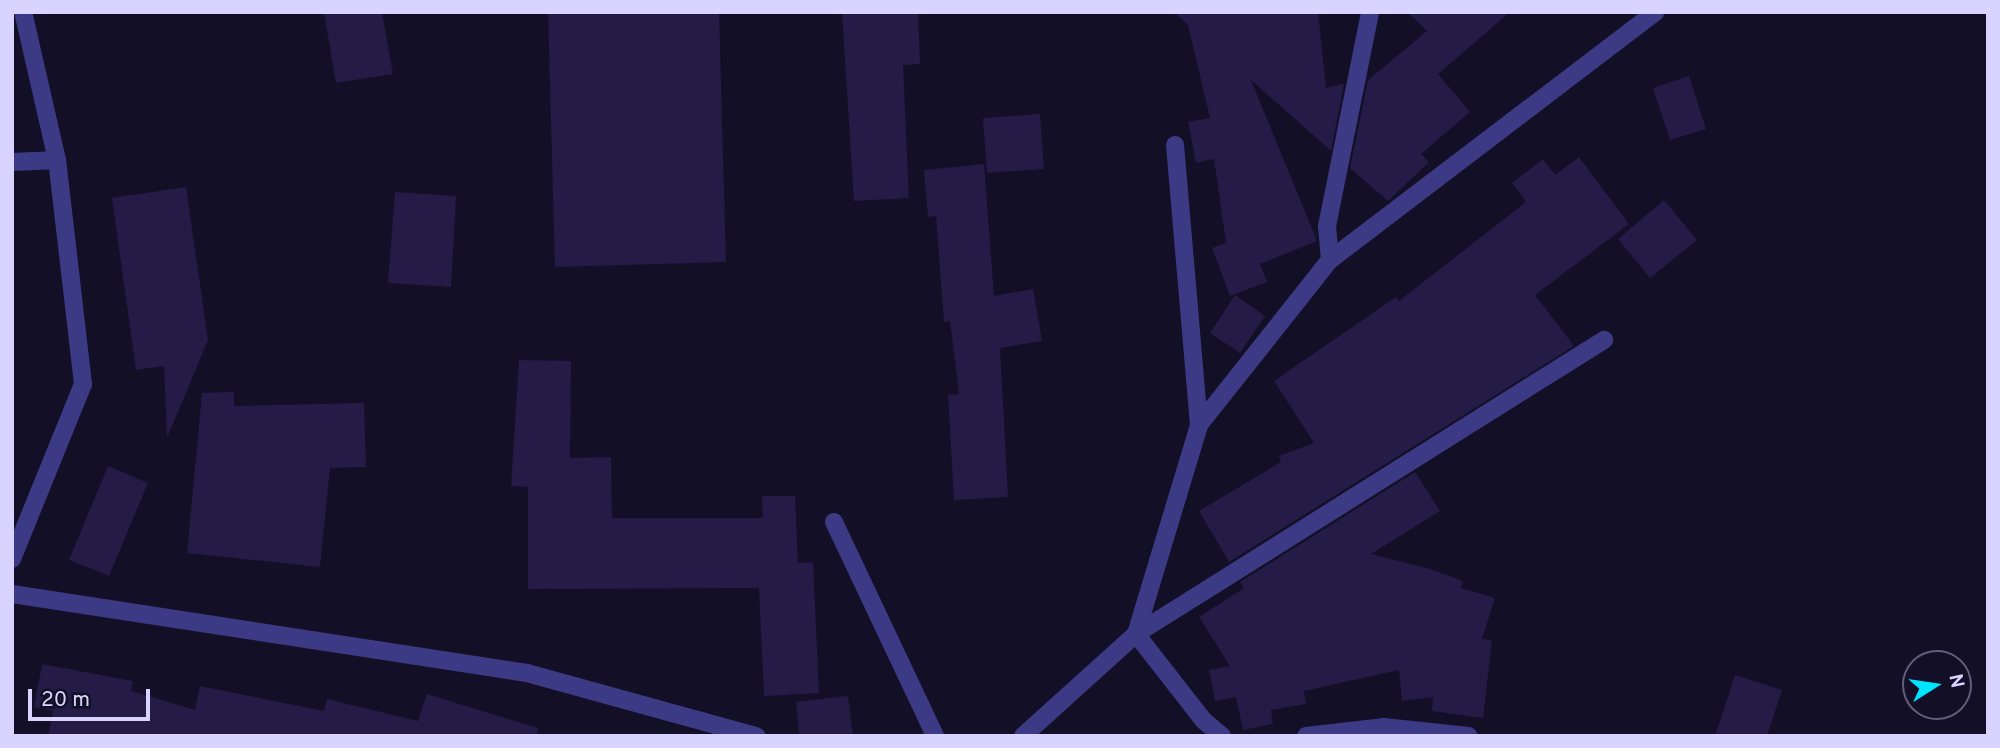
<!DOCTYPE html>
<style>
body{margin:0}
#map{position:relative;width:2000px;height:748px;overflow:hidden;background:#130f26;font-family:Overpass,sans-serif}
div>[style]{position:absolute}
.building>*{inset:0;background:#241b47}
.minor>*{height:18px;margin:-9px;padding:0 9px;transform-origin:9px;border-radius:9px;background:#3d3a85}
span{translate:-50% -50%;white-space:nowrap;text-align:center;line-height:1.15;-webkit-text-stroke:5px #130f26;paint-order:stroke}
.frame{position:absolute;inset:0;border:14px solid #d9d4ff;pointer-events:none}
.north{position:absolute;left:1902px;top:650px;width:70px;height:70px;box-sizing:border-box;background:#130f26;border:2px solid #625e7d;border-radius:50%;rotate:78deg;font-size:19px;font-weight:700;line-height:28px;text-align:center;color:#d9d4ff}
.north::after{content:'';display:block;margin:auto;width:24px;height:32px;background:#00e5ff;clip-path:polygon(50% 0,100% 100%,50% 72%,0 100%)}
.scale{position:absolute;left:28px;top:689px;width:122px;height:32px;box-sizing:border-box;border:4px solid #d9d4ff;border-top:0;padding-left:9px;font-size:21px;line-height:24px;white-space:nowrap;color:#d9d4ff;-webkit-text-stroke:5px #130f26;paint-order:stroke}
</style>
<div id="map">
<div class="building">
<div style="clip-path:polygon(324px 12px,382px 12px,393px 74px,336px 83px)"></div>
<div style="clip-path:polygon(548px 12px,719px 12px,726px 262px,555px 267px)"></div>
<div style="clip-path:polygon(842px 12px,918px 12px,920px 64px,903px 65px,909px 198px,854px 201px)"></div>
<div style="clip-path:polygon(1174px 12px,1318px 12px,1326px 88px,1344px 84px,1331px 151px,1251px 80px,1317px 241px,1260px 264px,1267px 282px,1230px 296px,1212px 248px,1226px 243px,1214px 159px,1196px 163px,1188px 122px,1210px 118px,1188px 25px)"></div>
<div style="clip-path:polygon(1407px 12px,1510px 12px,1438px 74px,1470px 112px,1421px 154px,1429px 162px,1388px 201px,1350px 168px,1368px 80px,1427px 31px)"></div>
<div style="clip-path:polygon(1689px 76px,1706px 129px,1670px 140px,1653px 88px)"></div>
<div style="clip-path:polygon(1040px 114px,1044px 169px,987px 173px,983px 118px)"></div>
<div style="clip-path:polygon(1579px 157px,1629px 224px,1535px 295px,1574px 346px,1229px 562px,1199px 511px,1281px 462px,1279px 456px,1314px 443px,1274px 381px,1396px 297px,1399px 301px,1526px 202px,1512px 183px,1543px 159px,1555px 175px)"></div>
<div style="clip-path:polygon(984px 164px,994px 296px,1033px 289px,1042px 341px,1000px 348px,1008px 497px,954px 500px,948px 395px,959px 394px,950px 321px,944px 322px,936px 216px,928px 217px,924px 170px)"></div>
<div style="clip-path:polygon(186px 187px,208px 340px,167px 438px,164px 366px,136px 370px,112px 198px)"></div>
<div style="clip-path:polygon(395px 192px,456px 196px,451px 287px,388px 283px)"></div>
<div style="clip-path:polygon(1664px 200px,1697px 240px,1650px 278px,1618px 239px)"></div>
<div style="clip-path:polygon(1235px 295px,1265px 316px,1240px 353px,1210px 333px)"></div>
<div style="clip-path:polygon(519px 360px,571px 361px,570px 458px,611px 457px,612px 518px,763px 518px,762px 496px,795px 496px,798px 563px,813px 562px,819px 693px,764px 696px,759px 588px,528px 589px,528px 487px,511px 486px)"></div>
<div style="clip-path:polygon(234px 392px,234px 406px,364px 403px,366px 467px,330px 468px,320px 567px,187px 553px,202px 393px)"></div>
<div style="clip-path:polygon(108px 466px,148px 483px,109px 576px,69px 560px)"></div>
<div style="clip-path:polygon(1415px 472px,1440px 511px,1371px 554px,1430px 569px,1463px 581px,1461px 588px,1495px 598px,1482px 639px,1492px 640px,1483px 718px,1432px 711px,1433px 697px,1402px 701px,1399px 670px,1304px 691px,1306px 704px,1271px 710px,1273px 724px,1243px 730px,1236px 697px,1215px 701px,1209px 670px,1230px 666px,1199px 617px,1244px 588px,1240px 582px)"></div>
<div style="clip-path:polygon(42px 664px,133px 681px,131px 691px,195px 710px,200px 686px,324px 711px,327px 699px,418px 721px,427px 694px,538px 728px,537px 736px,48px 736px,53px 711px,34px 707px)"></div>
<div style="clip-path:polygon(1735px 675px,1782px 690px,1767px 736px,1715px 736px)"></div>
<div style="clip-path:polygon(848px 696px,853px 736px,799px 736px,796px 702px)"></div>
</div>
<div class="minor">
<div style="left:1175px;top:145px;width:281px;rotate:85.1deg"></div>
<div style="left:12px;top:162px;width:45px;rotate:-2.5deg"></div>
<div style="left:1330px;top:260px;width:34px;rotate:-95deg"></div>
<div style="left:1327px;top:226px;width:218px;rotate:-78.6deg"></div>
<div style="left:834px;top:522px;width:237px;rotate:64.7deg"></div>
<div style="left:12px;top:559px;width:189px;rotate:-67.9deg"></div>
<div style="left:83px;top:384px;width:226px;rotate:-96.6deg"></div>
<div style="left:57px;top:160px;width:152px;rotate:-102.9deg"></div>
<div style="left:12px;top:594px;width:521px;rotate:8.72deg"></div>
<div style="left:527px;top:673px;width:238px;rotate:15.4deg"></div>
<div style="left:1023px;top:736px;width:152px;rotate:-42.1deg"></div>
<div style="left:1136px;top:634px;width:218px;rotate:-73.2deg"></div>
<div style="left:1199px;top:425px;width:211px;rotate:-51.6deg"></div>
<div style="left:1330px;top:260px;width:409px;rotate:-37.3deg"></div>
<div style="left:1222px;top:736px;width:23px;rotate:-140deg"></div>
<div style="left:1204px;top:721px;width:110px;rotate:-128deg"></div>
<div style="left:1136px;top:634px;width:553px;rotate:-32.14deg"></div>
<div style="left:1306px;top:736px;width:79px;rotate:-6.6deg"></div>
<div style="left:1384px;top:727px;width:85px;rotate:6deg"></div>
</div>
<div class="frame"></div>
<div class="north">N</div>
<div class="scale">20 m</div>
</div>
